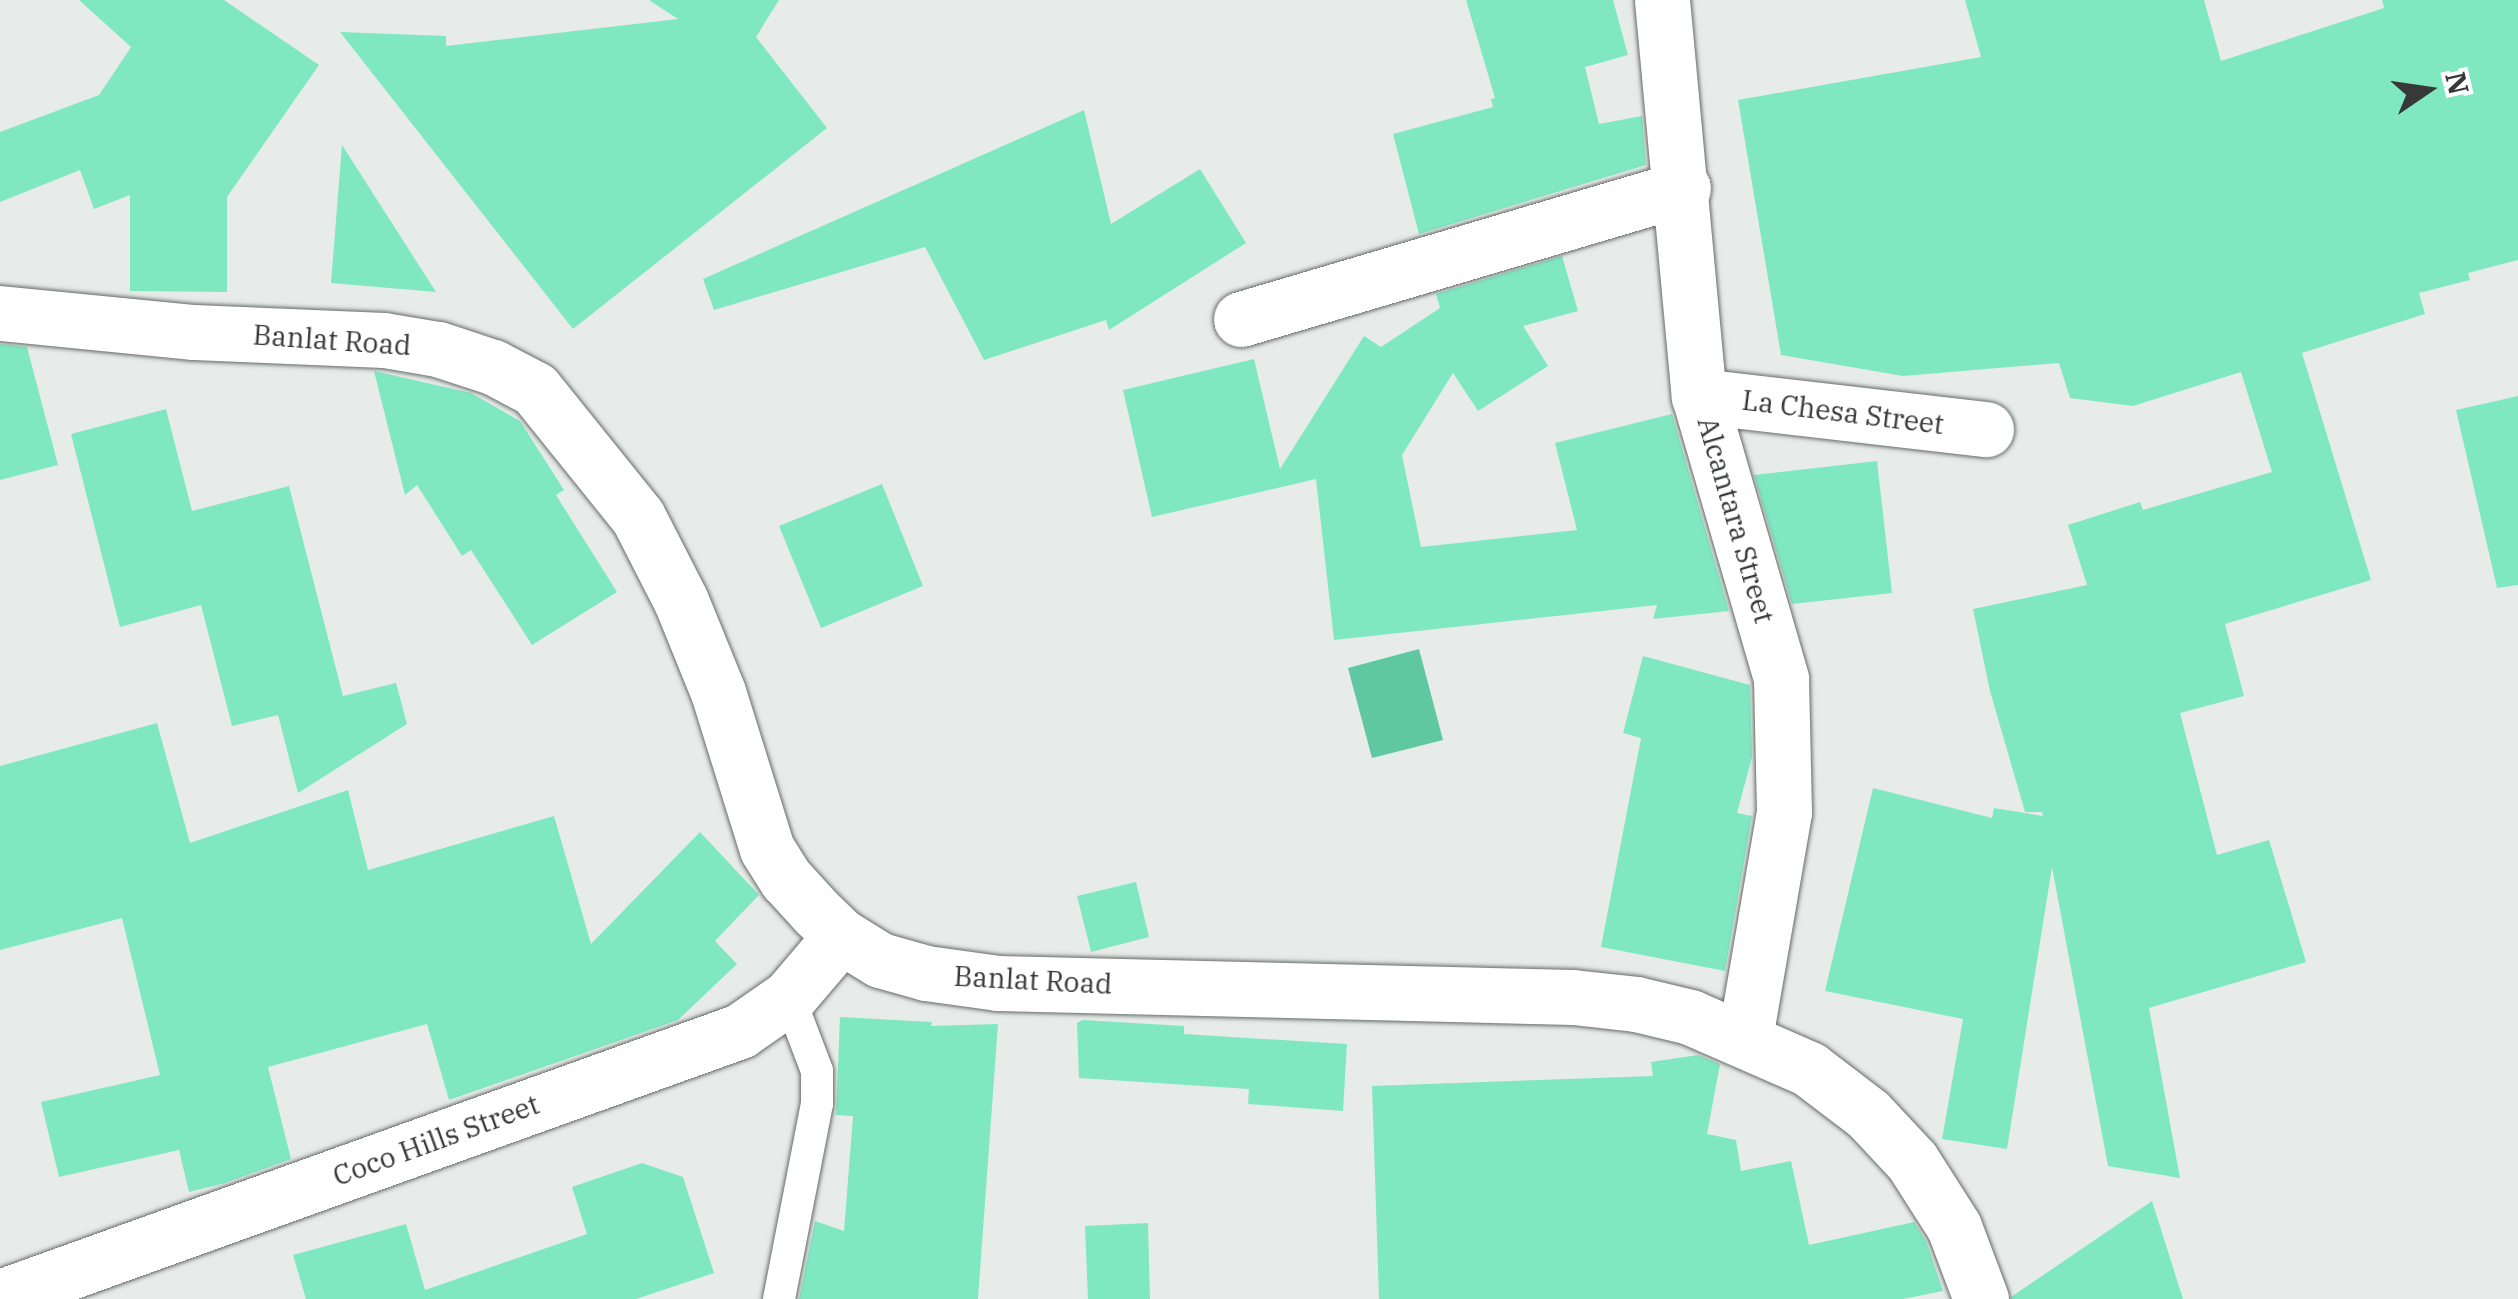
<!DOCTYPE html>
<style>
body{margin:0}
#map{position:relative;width:2518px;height:1299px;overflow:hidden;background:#e7ecea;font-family:"IBM Plex Serif",serif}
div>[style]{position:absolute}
.water>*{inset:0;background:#5fc7a2}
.building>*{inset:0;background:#80e8c1}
.roads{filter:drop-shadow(0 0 2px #666b68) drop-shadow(0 0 2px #666b68)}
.service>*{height:32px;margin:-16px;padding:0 16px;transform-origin:16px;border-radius:16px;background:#fff}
.minor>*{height:55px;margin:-27.5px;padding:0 27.5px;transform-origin:27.5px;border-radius:27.5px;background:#fff}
.tertiary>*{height:55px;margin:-27.5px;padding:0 27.5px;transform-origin:27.5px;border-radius:27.5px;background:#fff}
span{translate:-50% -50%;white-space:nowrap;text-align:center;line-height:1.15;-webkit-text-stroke:8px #fff;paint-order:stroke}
.street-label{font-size:28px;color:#373938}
.north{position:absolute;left:2378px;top:40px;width:100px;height:100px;-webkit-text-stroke:8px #fff;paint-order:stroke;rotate:77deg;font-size:28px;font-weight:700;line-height:40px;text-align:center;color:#373938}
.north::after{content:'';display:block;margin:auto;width:35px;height:45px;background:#373938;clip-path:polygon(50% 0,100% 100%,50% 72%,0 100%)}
</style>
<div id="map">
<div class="water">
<div style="clip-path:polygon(1419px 649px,1443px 740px,1372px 758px,1348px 668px)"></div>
</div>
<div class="building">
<div style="clip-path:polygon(79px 0,224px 0,319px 65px,227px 197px,227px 292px,130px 291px,130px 195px,94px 209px,80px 170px,0 202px,0 132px,99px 95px,131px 47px)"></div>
<div style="clip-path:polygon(649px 0,779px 0,756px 37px,827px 128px,573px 329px,340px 32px,446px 36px,446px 46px,678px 19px)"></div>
<div style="clip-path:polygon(1466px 0,1613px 0,1628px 55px,1585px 67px,1599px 124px,1642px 116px,1646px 165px,1419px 234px,1393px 134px,1493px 107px,1491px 99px,1495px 98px)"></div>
<div style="clip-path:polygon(1965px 0,2204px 0,2221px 61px,2384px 8px,2382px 0,2518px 0,2518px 260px,2468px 273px,2470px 280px,2419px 293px,2425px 314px,2302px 353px,2371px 580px,2225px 624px,2244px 696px,2180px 713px,2217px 855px,2269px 840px,2306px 962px,2149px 1008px,2180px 1178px,2108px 1166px,2052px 867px,2007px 1149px,1942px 1139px,1963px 1019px,1825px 991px,1873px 788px,1992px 818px,1994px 808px,2043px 816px,2042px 812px,2025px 812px,1990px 691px,1973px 609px,2087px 585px,2068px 525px,2140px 502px,2143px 510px,2272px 472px,2241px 372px,2133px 406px,2070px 398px,2059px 363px,1903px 376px,1781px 355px,1738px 100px,1981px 57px)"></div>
<div style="clip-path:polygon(1084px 110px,1111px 224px,1200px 169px,1246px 243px,1109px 330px,1106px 320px,984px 360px,925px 247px,714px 310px,703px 279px)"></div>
<div style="clip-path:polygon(342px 145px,436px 292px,331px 283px)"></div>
<div style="clip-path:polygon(1562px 256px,1578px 311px,1523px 326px,1548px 366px,1478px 411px,1453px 373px,1402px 455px,1421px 547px,1577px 530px,1555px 443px,1672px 414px,1729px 611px,1653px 619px,1657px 605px,1334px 640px,1316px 479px,1152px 517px,1123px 390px,1254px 359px,1280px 469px,1364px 336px,1381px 347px,1440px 308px,1436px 294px)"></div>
<div style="clip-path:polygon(0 344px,27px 347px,58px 465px,0 480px)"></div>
<div style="clip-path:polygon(374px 371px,471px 393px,520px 421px,564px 490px,556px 495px,617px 592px,532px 645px,471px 550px,462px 556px,417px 485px,405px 495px)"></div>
<div style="clip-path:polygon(2518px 396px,2518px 585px,2497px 588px,2456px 410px)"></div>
<div style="clip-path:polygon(166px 409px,192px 511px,289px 486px,343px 696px,396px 683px,407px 724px,298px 793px,278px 715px,232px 726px,201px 605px,120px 627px,71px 434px)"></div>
<div style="clip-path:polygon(1877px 461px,1892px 593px,1792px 604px,1754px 475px)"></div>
<div style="clip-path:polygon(882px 484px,923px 586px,821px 628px,779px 526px)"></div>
<div style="clip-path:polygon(1643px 656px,1750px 685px,1752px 757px,1737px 813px,1752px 816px,1725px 971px,1601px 947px,1641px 738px,1623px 733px)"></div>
<div style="clip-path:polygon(157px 723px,190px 843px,348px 790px,368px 870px,554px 816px,591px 944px,700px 832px,759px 895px,715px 941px,737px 964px,678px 1020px,449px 1100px,427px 1024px,268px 1067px,291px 1159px,225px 1183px,189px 1192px,179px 1150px,59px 1177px,41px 1102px,160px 1075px,122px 918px,0 950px,0 766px)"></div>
<div style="clip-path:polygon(1136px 882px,1149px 937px,1091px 952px,1077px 896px)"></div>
<div style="clip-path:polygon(840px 1017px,932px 1022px,931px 1026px,998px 1024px,978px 1299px,799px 1299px,815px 1221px,844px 1231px,853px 1116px,836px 1115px)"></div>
<div style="clip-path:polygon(1083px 1020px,1184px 1026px,1184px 1034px,1347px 1044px,1343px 1111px,1248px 1104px,1249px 1089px,1079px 1078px,1077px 1023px)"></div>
<div style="clip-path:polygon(1698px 1055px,1720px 1064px,1707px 1134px,1736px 1140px,1741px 1171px,1791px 1161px,1809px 1245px,1914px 1222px,1926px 1241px,1943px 1291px,1903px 1299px,1379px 1299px,1372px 1086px,1653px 1076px,1651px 1062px)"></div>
<div style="clip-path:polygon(642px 1163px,683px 1177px,714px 1273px,636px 1299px,306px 1299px,293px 1255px,406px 1224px,425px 1290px,587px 1234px,572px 1187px)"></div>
<div style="clip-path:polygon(2152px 1201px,2183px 1299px,2011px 1299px,2011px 1297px)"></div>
<div style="clip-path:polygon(1148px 1223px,1150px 1299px,1088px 1299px,1085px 1226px)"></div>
</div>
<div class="roads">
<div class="service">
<div style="left:779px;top:1299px;width:199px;rotate:-79deg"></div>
<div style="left:817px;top:1104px;width:33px;rotate:-90deg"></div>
<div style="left:817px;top:1071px;width:79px;rotate:-110.7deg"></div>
</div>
<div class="minor">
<div style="left:1662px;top:0;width:398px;rotate:84.7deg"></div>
<div style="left:1699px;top:396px;width:295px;rotate:73.8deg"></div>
<div style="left:1781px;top:679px;width:133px;rotate:88.7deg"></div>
<div style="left:1784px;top:812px;width:228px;rotate:99.8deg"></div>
<div style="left:1241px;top:319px;width:461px;rotate:-16.5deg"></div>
<div style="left:1699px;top:396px;width:289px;rotate:6.6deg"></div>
<div style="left:0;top:1297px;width:786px;rotate:-19.77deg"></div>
<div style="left:740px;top:1031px;width:60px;rotate:-34.8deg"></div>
<div style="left:789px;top:997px;width:80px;rotate:-49.6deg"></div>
</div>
<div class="tertiary">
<div style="left:0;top:313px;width:195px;rotate:5.6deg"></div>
<div style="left:194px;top:332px;width:190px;rotate:2.4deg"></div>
<div style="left:384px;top:340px;width:55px;rotate:9.5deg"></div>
<div style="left:438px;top:349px;width:58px;rotate:18.1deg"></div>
<div style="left:493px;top:367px;width:47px;rotate:27.6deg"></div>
<div style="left:535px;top:389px;width:164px;rotate:51.2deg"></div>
<div style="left:638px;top:517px;width:94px;rotate:62.9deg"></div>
<div style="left:681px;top:601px;width:98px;rotate:67.9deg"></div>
<div style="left:718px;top:692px;width:164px;rotate:72.7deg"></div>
<div style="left:767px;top:849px;width:36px;rotate:58deg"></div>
<div style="left:786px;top:879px;width:45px;rotate:47.7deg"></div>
<div style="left:816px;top:912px;width:35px;rotate:44deg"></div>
<div style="left:841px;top:936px;width:46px;rotate:31.6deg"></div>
<div style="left:880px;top:960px;width:48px;rotate:15.8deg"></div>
<div style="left:926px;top:973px;width:73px;rotate:7.9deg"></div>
<div style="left:998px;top:983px;width:575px;rotate:1.39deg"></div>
<div style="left:1573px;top:997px;width:63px;rotate:6.3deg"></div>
<div style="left:1636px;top:1004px;width:56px;rotate:13.5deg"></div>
<div style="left:1690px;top:1017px;width:130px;rotate:23.6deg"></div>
<div style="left:1809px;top:1069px;width:74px;rotate:37.3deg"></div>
<div style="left:1868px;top:1114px;width:64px;rotate:46.9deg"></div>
<div style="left:1912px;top:1161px;width:78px;rotate:57.5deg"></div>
<div style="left:1954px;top:1227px;width:77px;rotate:69.4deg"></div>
</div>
</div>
<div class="street-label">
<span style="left:332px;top:340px;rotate:4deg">Banlat Road</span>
<span style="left:1843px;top:412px;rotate:7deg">La Chesa Street</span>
<span style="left:1736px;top:520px;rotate:74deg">Alcantara Street</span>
<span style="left:1033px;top:980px;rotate:3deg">Banlat Road</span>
<span style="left:436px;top:1140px;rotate:-20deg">Coco Hills Street</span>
</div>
<div class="north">N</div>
</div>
